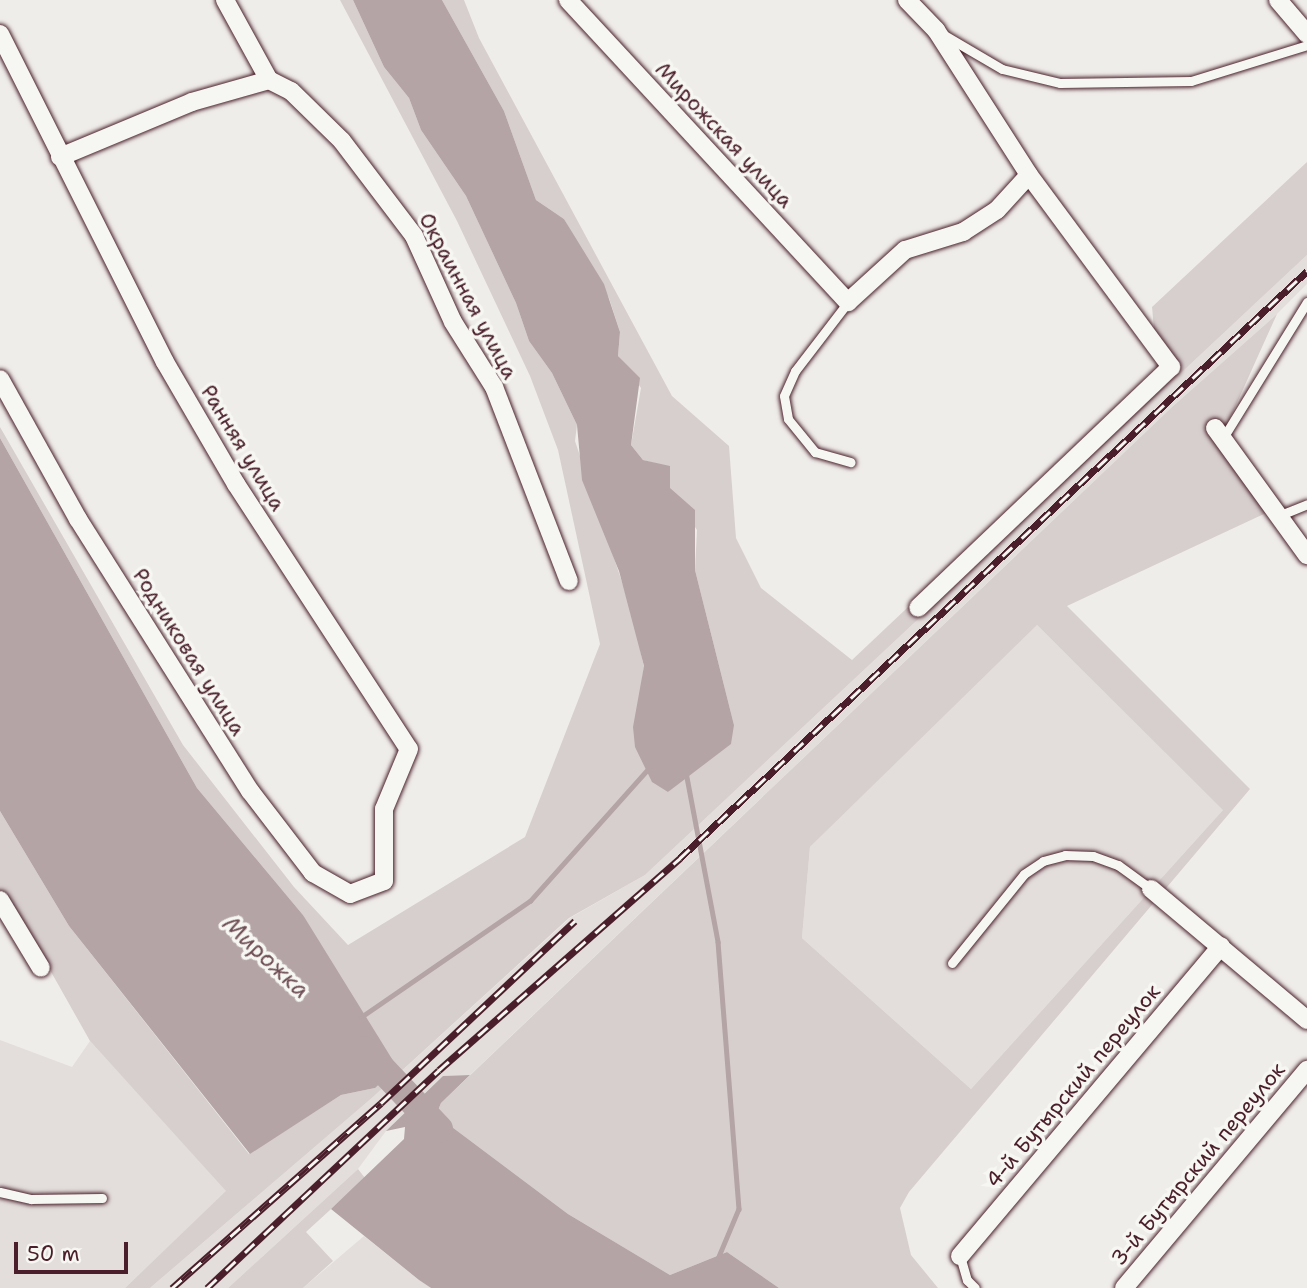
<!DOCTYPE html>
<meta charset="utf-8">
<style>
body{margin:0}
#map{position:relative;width:1307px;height:1288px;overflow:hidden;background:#efedea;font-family:"Shantell Sans",sans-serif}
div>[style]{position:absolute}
.built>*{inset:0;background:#e3dedc}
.green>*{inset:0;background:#d7cfce}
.water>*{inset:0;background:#b4a4a5}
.stream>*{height:4.5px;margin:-2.25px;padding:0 2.25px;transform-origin:2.25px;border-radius:2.25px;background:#b4a4a5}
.river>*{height:28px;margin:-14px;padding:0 14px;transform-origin:14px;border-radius:14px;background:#b4a4a5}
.roads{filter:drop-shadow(0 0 2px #4a1f2b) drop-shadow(0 0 2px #4a1f2b)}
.service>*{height:9px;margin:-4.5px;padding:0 4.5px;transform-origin:4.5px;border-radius:4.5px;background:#f6f6f2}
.minor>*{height:18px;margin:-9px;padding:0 9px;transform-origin:9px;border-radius:9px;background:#f6f6f2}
.rail>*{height:7px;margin-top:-3.5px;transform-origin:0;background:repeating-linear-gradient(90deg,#f6f6f2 0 13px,#4a1f2b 0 26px);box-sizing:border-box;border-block:2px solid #4a1f2b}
span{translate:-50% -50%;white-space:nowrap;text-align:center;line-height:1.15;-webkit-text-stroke:7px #f6f6f2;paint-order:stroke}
.street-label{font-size:21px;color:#4a1f2b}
.water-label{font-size:23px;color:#6f4e56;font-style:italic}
.scale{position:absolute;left:14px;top:1242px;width:114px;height:32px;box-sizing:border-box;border:4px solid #4a1f2b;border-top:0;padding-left:9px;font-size:21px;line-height:24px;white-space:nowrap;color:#4a1f2b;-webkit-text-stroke:5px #f6f6f2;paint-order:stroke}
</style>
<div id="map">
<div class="built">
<div style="clip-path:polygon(1307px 255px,1307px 284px,1277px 314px,1172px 407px,470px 1075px,443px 1076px,386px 1131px,358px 1169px,228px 1288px,150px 1288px,373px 1097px,570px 918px,645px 875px)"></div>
<div style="clip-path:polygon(1036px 624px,1224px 809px,971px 1089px,802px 938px,810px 847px)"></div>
<div style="clip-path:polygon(0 1040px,72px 1067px,90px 1041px,227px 1191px,125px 1288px,0 1288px)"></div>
<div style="clip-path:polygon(364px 1236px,419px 1280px,431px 1288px,303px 1288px)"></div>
</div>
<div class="green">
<div style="clip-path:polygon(340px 0,353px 0,384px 67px,409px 98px,421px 130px,466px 196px,516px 303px,529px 341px,552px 373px,577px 425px,575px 441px,631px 609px,644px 667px,641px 687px,668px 792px,734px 725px,695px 570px,697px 530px,669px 488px,670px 467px,643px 460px,631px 445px,641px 388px,618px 356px,620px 332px,609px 298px,564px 219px,536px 200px,504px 111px,442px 0,464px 0,479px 38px,672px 396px,729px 446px,736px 538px,761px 588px,852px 660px,1158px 371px,1152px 307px,1307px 162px,1307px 255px,645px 875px,569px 918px,373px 1097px,150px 1288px,125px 1288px,226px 1191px,90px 1041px,50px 970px,40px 975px,0 905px,0 811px,69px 926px,249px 1154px,341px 1095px,375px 1088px,303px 915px,197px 788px,0 438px,0 427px,183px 745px,294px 887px,348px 945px,525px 837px,600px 644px,558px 450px,530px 376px,457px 221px)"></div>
<div style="clip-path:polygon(evenodd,1277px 314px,1226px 427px,1266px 513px,1067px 606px,1250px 789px,909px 1192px,900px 1208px,911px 1255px,938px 1288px,779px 1288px,727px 1252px,670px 1275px,568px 1214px,436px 1115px,441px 1103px,1172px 407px,1277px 314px,1037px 625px,1223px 810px,971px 1089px,802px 938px,810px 847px,1037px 625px)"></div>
<div style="clip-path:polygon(358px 1169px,365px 1178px,306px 1232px,333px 1261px,303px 1288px,228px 1288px)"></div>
</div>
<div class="water">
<div style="clip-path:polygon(353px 0,442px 0,504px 111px,536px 200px,564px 219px,604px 284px,620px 332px,618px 356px,640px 378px,631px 445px,643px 460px,670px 466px,670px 488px,695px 510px,695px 570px,734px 725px,731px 744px,668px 792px,652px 782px,635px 747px,633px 727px,644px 666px,619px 571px,582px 480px,577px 425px,552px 373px,529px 341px,516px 303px,466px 196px,421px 130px,409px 98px,384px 67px)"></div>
<div style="clip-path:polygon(0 438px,197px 788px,303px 915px,397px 1067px,375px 1088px,341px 1095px,250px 1154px,69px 926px,0 811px)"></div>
<div style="clip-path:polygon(470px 1075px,441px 1103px,436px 1115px,568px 1214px,670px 1275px,727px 1252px,779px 1288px,431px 1288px,419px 1280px,331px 1209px,404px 1139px,405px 1127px,386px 1131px,443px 1076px)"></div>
</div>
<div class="stream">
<div style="left:686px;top:772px;width:173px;rotate:79.3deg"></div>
<div style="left:718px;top:942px;width:268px;rotate:85.5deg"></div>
<div style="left:739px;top:1209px;width:54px;rotate:112.8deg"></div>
<div style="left:361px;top:1017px;width:205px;rotate:-34.5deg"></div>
<div style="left:530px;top:901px;width:178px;rotate:-48.2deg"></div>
</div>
<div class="river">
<div style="left:364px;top:1050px;width:109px;rotate:46.5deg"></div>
</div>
<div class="roads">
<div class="service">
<div style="left:944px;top:35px;width:67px;rotate:30.4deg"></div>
<div style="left:1002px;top:69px;width:60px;rotate:13.6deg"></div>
<div style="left:1060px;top:83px;width:131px;rotate:-0.9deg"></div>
<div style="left:1191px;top:81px;width:121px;rotate:-17.2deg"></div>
<div style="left:848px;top:302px;width:87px;rotate:127.5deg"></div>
<div style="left:795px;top:371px;width:27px;rotate:114deg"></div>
<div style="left:784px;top:396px;width:23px;rotate:80deg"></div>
<div style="left:788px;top:419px;width:43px;rotate:50.7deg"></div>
<div style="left:815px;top:452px;width:37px;rotate:16deg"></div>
<div style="left:1223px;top:438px;width:160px;rotate:-58.3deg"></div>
<div style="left:1278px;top:516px;width:31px;rotate:-22deg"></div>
<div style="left:952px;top:963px;width:114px;rotate:-51deg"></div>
<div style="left:1024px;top:874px;width:23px;rotate:-34deg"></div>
<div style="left:1043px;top:861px;width:23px;rotate:-15deg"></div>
<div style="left:1065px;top:855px;width:28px;rotate:2deg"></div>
<div style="left:1093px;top:856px;width:27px;rotate:20deg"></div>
<div style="left:1118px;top:865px;width:41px;rotate:36deg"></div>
<div style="left:0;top:1192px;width:32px;rotate:13deg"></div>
<div style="left:31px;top:1199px;width:71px;rotate:-0.8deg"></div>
<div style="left:960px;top:1256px;width:25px;rotate:74deg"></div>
<div style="left:967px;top:1280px;width:11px;rotate:45deg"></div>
</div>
<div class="minor">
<div style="left:225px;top:0;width:91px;rotate:61.2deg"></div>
<div style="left:269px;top:80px;width:25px;rotate:27deg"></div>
<div style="left:291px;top:91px;width:71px;rotate:44.4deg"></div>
<div style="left:342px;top:141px;width:119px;rotate:52.8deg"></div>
<div style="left:414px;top:236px;width:94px;rotate:65.6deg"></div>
<div style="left:453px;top:322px;width:77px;rotate:57.8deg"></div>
<div style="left:494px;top:387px;width:208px;rotate:68.9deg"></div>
<div style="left:568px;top:0;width:412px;rotate:47.2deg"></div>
<div style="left:848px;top:302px;width:77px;rotate:-42.4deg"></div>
<div style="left:905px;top:250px;width:61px;rotate:-17.2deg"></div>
<div style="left:963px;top:232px;width:40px;rotate:-32.9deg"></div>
<div style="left:997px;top:210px;width:47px;rotate:-47.6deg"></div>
<div style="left:907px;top:0;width:42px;rotate:46deg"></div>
<div style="left:936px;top:30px;width:172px;rotate:57.3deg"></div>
<div style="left:1029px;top:175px;width:239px;rotate:53.5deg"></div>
<div style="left:1171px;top:367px;width:349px;rotate:136.4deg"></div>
<div style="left:1278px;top:0;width:45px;rotate:49.5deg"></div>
<div style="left:0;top:34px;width:367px;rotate:63.3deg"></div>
<div style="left:165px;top:362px;width:141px;rotate:59.8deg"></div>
<div style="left:236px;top:484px;width:316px;rotate:56.9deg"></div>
<div style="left:409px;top:749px;width:65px;rotate:112.6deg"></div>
<div style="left:384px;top:809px;width:72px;rotate:90deg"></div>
<div style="left:384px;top:881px;width:36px;rotate:159deg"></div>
<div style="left:350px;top:894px;width:43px;rotate:-150.4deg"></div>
<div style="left:313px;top:873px;width:103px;rotate:-127.5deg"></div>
<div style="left:250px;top:791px;width:322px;rotate:-122.3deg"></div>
<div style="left:78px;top:519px;width:160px;rotate:-119.1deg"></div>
<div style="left:60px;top:157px;width:143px;rotate:-22.6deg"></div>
<div style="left:192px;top:102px;width:80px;rotate:-15.9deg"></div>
<div style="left:1215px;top:428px;width:157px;rotate:54.1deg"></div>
<div style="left:1151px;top:889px;width:204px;rotate:40deg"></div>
<div style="left:0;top:900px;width:79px;rotate:58.9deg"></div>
<div style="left:960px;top:1256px;width:405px;rotate:-49.9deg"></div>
<div style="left:1124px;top:1288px;width:285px;rotate:-50deg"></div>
</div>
</div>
<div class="rail">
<div style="left:172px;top:1288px;width:279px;rotate:-41.5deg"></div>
<div style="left:381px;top:1103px;width:266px;rotate:-43.2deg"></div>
<div style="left:207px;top:1288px;width:318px;rotate:-43.2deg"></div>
<div style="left:439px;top:1070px;width:321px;rotate:-41.3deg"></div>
<div style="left:680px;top:858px;width:859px;rotate:-43.11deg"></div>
</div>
<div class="street-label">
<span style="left:724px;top:135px;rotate:47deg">Мирожская улица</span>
<span style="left:468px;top:296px;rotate:62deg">Окраинная улица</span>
<span style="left:243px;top:448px;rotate:59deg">Ранняя улица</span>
<span style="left:189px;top:652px;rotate:58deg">Родниковая улица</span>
<span style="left:1073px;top:1086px;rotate:-50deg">4-й Бутырский переулок</span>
<span style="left:1198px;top:1164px;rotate:-50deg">3-й Бутырский переулок</span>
</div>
<div class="water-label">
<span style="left:266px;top:957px;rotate:43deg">Мирожка</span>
</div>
<div class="scale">50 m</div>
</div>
